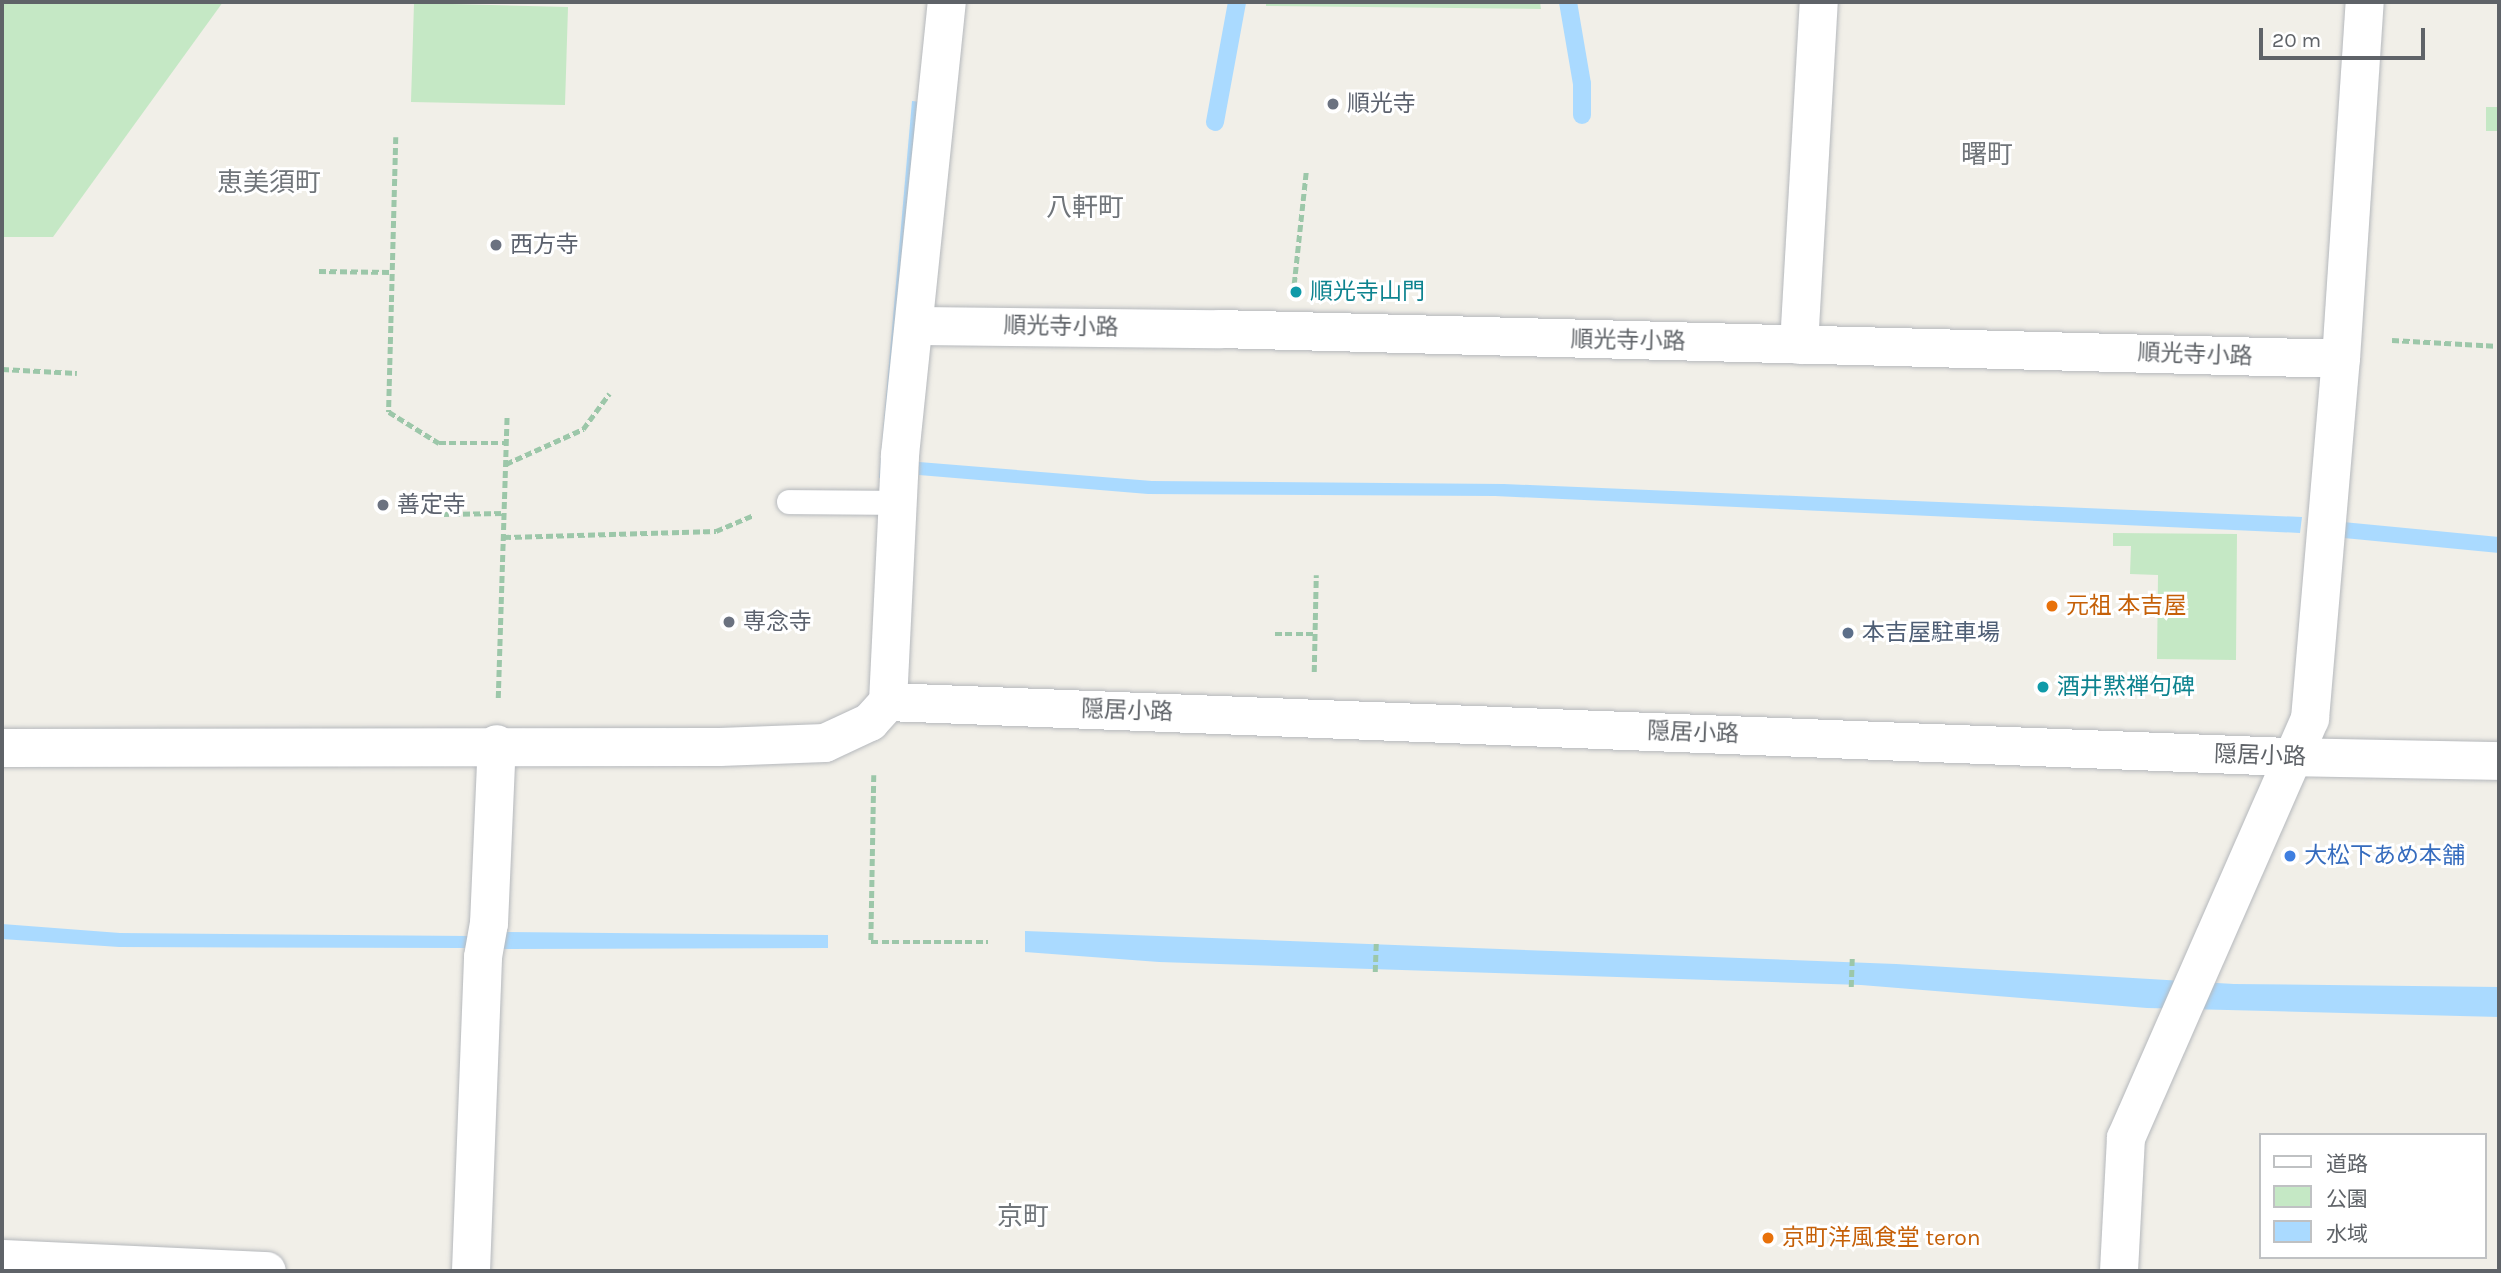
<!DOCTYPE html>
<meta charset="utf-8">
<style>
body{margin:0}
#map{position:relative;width:2501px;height:1273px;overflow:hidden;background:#f1efe8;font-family:Karla,"Noto Sans JP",sans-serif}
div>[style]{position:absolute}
.green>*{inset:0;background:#c5e8c5}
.water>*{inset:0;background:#aadaff}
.stream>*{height:18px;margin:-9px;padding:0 9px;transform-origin:9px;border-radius:9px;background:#aadaff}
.path>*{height:4.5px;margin-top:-2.25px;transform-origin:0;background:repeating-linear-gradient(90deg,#9cc7a9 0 7px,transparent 0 10.5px)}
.roads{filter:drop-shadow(0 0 2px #b5b8bc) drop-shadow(0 0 2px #b5b8bc)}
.lane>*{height:24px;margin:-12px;padding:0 12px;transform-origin:12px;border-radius:12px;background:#fff}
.street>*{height:38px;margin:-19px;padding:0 19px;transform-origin:19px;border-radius:19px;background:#fff}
.secondary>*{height:38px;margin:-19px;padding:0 19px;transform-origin:19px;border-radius:19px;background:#fff}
.dots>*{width:19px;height:19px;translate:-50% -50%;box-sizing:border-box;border:4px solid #fff;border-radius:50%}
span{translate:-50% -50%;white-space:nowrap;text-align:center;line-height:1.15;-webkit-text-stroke:6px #fff;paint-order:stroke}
.worship-label{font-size:23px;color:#5b616d}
.left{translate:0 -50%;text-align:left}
.culture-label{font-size:23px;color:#0d838f}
.street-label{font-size:23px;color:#5f6368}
.food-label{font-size:23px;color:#c56008}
.service-label{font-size:23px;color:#4e5e75}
.shop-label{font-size:23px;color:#366cbe}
.quarter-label{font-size:26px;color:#70757a}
.frame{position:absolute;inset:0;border:4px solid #5f6368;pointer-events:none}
.legend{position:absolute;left:2259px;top:1133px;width:228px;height:126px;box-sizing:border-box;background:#fff;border:2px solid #bfc1c3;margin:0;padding:9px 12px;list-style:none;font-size:21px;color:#5f6368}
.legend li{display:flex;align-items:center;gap:14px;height:35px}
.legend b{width:35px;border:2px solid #bfc1c3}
.scale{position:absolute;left:2259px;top:28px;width:166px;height:32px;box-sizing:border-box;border:4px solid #5f6368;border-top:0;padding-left:9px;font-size:21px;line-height:24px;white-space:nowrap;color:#5f6368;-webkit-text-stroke:5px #fff;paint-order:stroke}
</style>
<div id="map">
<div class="green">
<div style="clip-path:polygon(2px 2px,223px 2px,53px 237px,2px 237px)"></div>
<div style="clip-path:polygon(1266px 2px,1540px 2px,1541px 9px,1266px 6px)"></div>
<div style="clip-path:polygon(414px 3px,568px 7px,565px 105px,411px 102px)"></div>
<div style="clip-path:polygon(2486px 107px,2499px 107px,2499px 131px,2486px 131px)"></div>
<div style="clip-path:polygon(2113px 533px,2237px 534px,2236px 660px,2157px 659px,2158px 575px,2130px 574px,2131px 546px,2113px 546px)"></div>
</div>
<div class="water">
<div style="clip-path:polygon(912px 101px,922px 102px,888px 477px,879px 478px)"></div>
<div style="clip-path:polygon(919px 462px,1152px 481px,1504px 484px,2302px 517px,2300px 533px,1495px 496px,1148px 494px,919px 475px)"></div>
<div style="clip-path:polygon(2343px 522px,2499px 537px,2499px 553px,2344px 538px)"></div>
<div style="clip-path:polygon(2px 924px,120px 933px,469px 936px,465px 948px,119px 947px,2px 939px)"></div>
<div style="clip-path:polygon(1025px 931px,1896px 964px,2234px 984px,2499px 987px,2499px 1017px,2147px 1008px,1861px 985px,1159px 962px,1025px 952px)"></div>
<div style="clip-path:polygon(503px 932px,828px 935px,828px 948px,503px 949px)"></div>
</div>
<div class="stream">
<div style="left:1568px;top:2px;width:83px;rotate:80.3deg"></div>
<div style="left:1582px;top:84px;width:31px;rotate:90deg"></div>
<div style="left:1215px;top:122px;width:122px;rotate:-79.6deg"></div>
</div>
<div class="path">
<div style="left:396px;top:137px;width:275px;rotate:91.5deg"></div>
<div style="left:389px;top:412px;width:59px;rotate:31.8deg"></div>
<div style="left:439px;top:443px;width:67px"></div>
<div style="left:319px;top:271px;width:73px;rotate:0.8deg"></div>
<div style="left:1294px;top:284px;width:113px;rotate:-83.9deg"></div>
<div style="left:2392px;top:340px;width:107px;rotate:3.2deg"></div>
<div style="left:2px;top:369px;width:75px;rotate:3.1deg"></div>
<div style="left:506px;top:464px;width:85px;rotate:-24.4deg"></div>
<div style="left:583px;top:429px;width:44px;rotate:-53.4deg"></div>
<div style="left:442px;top:514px;width:63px;rotate:-0.9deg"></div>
<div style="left:504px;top:537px;width:212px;rotate:-1.6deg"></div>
<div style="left:716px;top:531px;width:39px;rotate:-23deg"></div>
<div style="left:1275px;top:634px;width:40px"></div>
<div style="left:1314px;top:672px;width:97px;rotate:-88.8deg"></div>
<div style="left:498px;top:698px;width:281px;rotate:-88.2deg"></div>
<div style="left:874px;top:775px;width:167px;rotate:91deg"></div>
<div style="left:871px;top:942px;width:117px"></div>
<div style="left:1375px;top:972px;width:29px;rotate:-88deg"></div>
<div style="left:1851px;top:987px;width:29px;rotate:-88deg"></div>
</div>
<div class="roads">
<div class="lane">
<div style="left:789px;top:502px;width:110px;rotate:0.5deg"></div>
</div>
<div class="street">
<div style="left:915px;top:326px;width:304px;rotate:0.6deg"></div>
<div style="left:1219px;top:329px;width:1122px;rotate:1.53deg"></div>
<div style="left:1799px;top:345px;width:344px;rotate:-86.7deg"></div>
<div style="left:888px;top:702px;width:1403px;rotate:2.25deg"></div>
<div style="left:2290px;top:757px;width:209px;rotate:1.1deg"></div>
<div style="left:2px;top:748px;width:718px;rotate:-0.08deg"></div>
<div style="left:720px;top:747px;width:105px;rotate:-2.2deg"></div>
<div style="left:825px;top:743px;width:50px;rotate:-25deg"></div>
<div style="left:870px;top:722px;width:27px;rotate:-48deg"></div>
<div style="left:888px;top:702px;width:247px;rotate:-87.2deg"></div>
<div style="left:900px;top:455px;width:455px;rotate:-84.1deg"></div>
<div style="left:471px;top:1271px;width:314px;rotate:-87.8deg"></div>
<div style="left:483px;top:957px;width:34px;rotate:-80deg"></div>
<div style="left:489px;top:924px;width:180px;rotate:-87.5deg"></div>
<div style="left:2119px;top:1271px;width:133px;rotate:-87deg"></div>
<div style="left:2126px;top:1138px;width:458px;rotate:-66.3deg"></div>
<div style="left:2310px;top:719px;width:361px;rotate:-85.1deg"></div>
<div style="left:2341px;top:359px;width:358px;rotate:-86.2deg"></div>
</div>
<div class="secondary">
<div style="left:2px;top:1259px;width:265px;rotate:2.6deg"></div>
</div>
</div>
<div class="dots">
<div style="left:1333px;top:104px;background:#6b7280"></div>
<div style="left:496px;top:245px;background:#6b7280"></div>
<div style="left:1296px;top:292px;background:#0f9aa8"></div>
<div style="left:383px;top:505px;background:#6b7280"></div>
<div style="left:2052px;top:606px;background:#e8710a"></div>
<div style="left:729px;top:622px;background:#6b7280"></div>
<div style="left:1848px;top:633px;background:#5c6f8a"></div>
<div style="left:2043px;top:687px;background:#0f9aa8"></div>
<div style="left:2290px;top:856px;background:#3f7fe0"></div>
<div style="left:1768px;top:1238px;background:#e8710a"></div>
</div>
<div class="worship-label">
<span class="left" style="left:1347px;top:104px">順光寺</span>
<span class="left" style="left:510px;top:245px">西方寺</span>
<span class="left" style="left:397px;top:505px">善定寺</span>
<span class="left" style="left:743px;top:622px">専念寺</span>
</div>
<div class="culture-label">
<span class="left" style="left:1310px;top:292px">順光寺山門</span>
<span class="left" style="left:2057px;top:687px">酒井黙禅句碑</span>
</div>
<div class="street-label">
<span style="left:1061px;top:327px;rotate:1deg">順光寺小路</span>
<span style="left:1628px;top:341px;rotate:1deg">順光寺小路</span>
<span style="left:2195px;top:355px;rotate:2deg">順光寺小路</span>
<span style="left:1127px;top:711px;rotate:2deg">隠居小路</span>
<span style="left:1693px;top:733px;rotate:2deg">隠居小路</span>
<span style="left:2260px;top:756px;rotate:2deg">隠居小路</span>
</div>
<div class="food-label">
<span class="left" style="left:2066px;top:606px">元祖 本吉屋</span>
<span class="left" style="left:1782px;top:1238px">京町洋風食堂 teron</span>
</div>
<div class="service-label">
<span class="left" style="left:1862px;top:633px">本吉屋駐車場</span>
</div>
<div class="shop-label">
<span class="left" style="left:2304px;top:856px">大松下あめ本舗</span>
</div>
<div class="quarter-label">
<span style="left:1987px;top:155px">曙町</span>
<span style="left:269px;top:183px">恵美須町</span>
<span style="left:1085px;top:208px">八軒町</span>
<span style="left:1023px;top:1217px">京町</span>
</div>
<div class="frame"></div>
<ul class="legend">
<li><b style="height:9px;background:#fff"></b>道路</li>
<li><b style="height:19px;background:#c5e8c5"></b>公園</li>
<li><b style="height:19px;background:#aadaff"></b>水域</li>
</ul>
<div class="scale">20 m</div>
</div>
